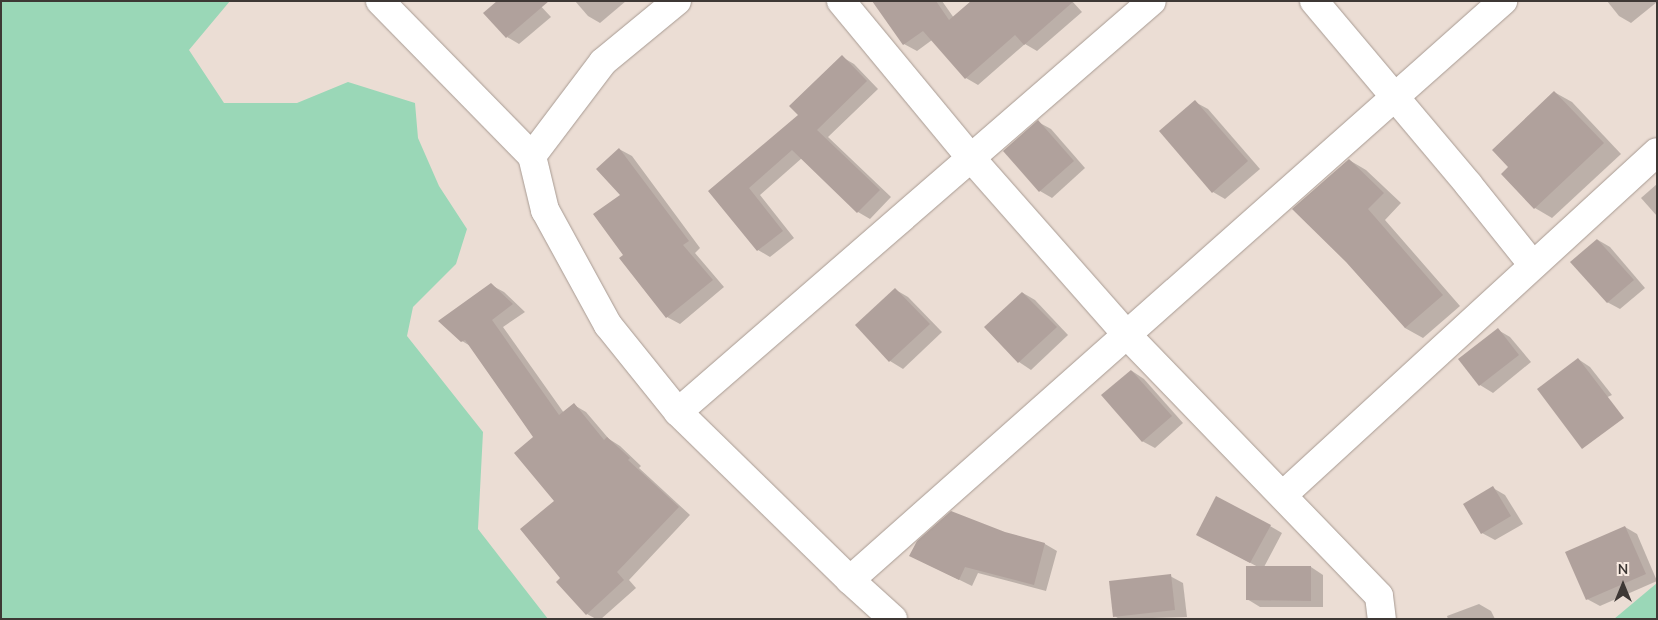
<!DOCTYPE html>
<style>
body{margin:0}
#map{position:relative;width:1658px;height:620px;overflow:hidden;background:#ebddd4;font-family:"Nunito Sans",sans-serif}
div>[style]{position:absolute}
.green>*{inset:0;background:#9ad7b7}
.shadow>*{inset:0;background:#0003}
.building>*{inset:0;background:#b0a19c}
.roads{filter:drop-shadow(0 0 1px #a79a92) drop-shadow(0 0 1px #a79a92)}
.minor>*{height:28px;margin:-14px;padding:0 14px;transform-origin:14px;border-radius:14px;background:#fff}
span{translate:-50% -50%;white-space:nowrap;text-align:center;line-height:1.15;-webkit-text-stroke:4px #f8eae1;paint-order:stroke}
.frame{position:absolute;inset:0;border:2px solid #3e3835;pointer-events:none}
.north{position:absolute;left:1598px;top:560px;width:50px;height:50px;-webkit-text-stroke:4px #f8eae1;paint-order:stroke;rotate:0deg;font-size:14px;font-weight:700;line-height:20px;text-align:center;color:#3e3835}
.north::after{content:'';display:block;margin:auto;width:18px;height:22px;background:#3e3835;clip-path:polygon(50% 0,100% 100%,50% 72%,0 100%)}
</style>
<div id="map">
<div class="green">
<div style="clip-path:polygon(1px 1px,230px 1px,189px 50px,224px 103px,297px 103px,348px 82px,415px 103px,418px 138px,439px 186px,467px 229px,456px 264px,413px 307px,407px 336px,483px 432px,478px 529px,548px 619px,1px 619px)"></div>
<div style="clip-path:polygon(1657px 583px,1657px 619px,1614px 619px)"></div>
</div>
<div class="shadow">
<div style="clip-path:polygon(536px 1px,551px 17px,519px 44px,507px 37px)"></div>
<div style="clip-path:polygon(575px 1px,626px 1px,600px 23px,588px 16px)"></div>
<div style="clip-path:polygon(874px 1px,942px 1px,954px 18px,1072px 1px,1082px 12px,1037px 51px,1025px 44px,978px 85px,966px 78px,932px 40px,917px 51px,904px 44px)"></div>
<div style="clip-path:polygon(1607px 1px,1657px 1px,1657px 2px,1631px 23px,1619px 16px)"></div>
<div style="clip-path:polygon(842px 57px,854px 64px,878px 89px,828px 137px,891px 197px,870px 219px,858px 212px,802px 158px,760px 195px,794px 238px,770px 257px,758px 250px,709px 191px,800px 115px)"></div>
<div style="clip-path:polygon(1554px 92px,1572px 102px,1621px 154px,1552px 218px,1535px 208px,1510px 167px)"></div>
<div style="clip-path:polygon(1195px 102px,1208px 109px,1260px 169px,1225px 199px,1213px 192px)"></div>
<div style="clip-path:polygon(1038px 122px,1051px 129px,1085px 168px,1052px 198px,1040px 191px)"></div>
<div style="clip-path:polygon(619px 149px,632px 156px,700px 248px,695px 253px,724px 287px,680px 324px,667px 317px,644px 289px,625px 255px)"></div>
<div style="clip-path:polygon(1349px 160px,1366px 170px,1401px 203px,1385px 220px,1460px 306px,1423px 338px,1405px 328px)"></div>
<div style="clip-path:polygon(1657px 184px,1657px 216px,1641px 198px)"></div>
<div style="clip-path:polygon(1598px 240px,1610px 247px,1645px 288px,1620px 309px,1607px 302px)"></div>
<div style="clip-path:polygon(491px 285px,504px 292px,525px 312px,503px 327px,564px 413px,574px 405px,586px 412px,609px 439px,620px 446px,641px 466px,639px 468px,690px 515px,629px 580px,636px 588px,601px 619px,596px 619px,587px 614px,562px 578px,556px 501px,535px 437px,472px 347px,462px 341px)"></div>
<div style="clip-path:polygon(896px 290px,908px 297px,942px 332px,903px 369px,890px 361px,857px 326px)"></div>
<div style="clip-path:polygon(1023px 293px,1035px 300px,1068px 335px,1031px 370px,1019px 362px,986px 328px)"></div>
<div style="clip-path:polygon(1498px 330px,1510px 337px,1531px 362px,1493px 393px,1480px 385px,1460px 360px)"></div>
<div style="clip-path:polygon(1578px 359px,1590px 367px,1612px 395px,1566px 416px)"></div>
<div style="clip-path:polygon(1132px 371px,1144px 379px,1183px 423px,1155px 448px,1142px 441px)"></div>
<div style="clip-path:polygon(1493px 488px,1505px 495px,1523px 524px,1495px 540px,1482px 533px,1465px 505px)"></div>
<div style="clip-path:polygon(1270px 526px,1282px 533px,1264px 567px,1311px 567px,1323px 575px,1323px 607px,1260px 607px,1247px 599px,1258px 567px,1210px 541px)"></div>
<div style="clip-path:polygon(1625px 527px,1637px 534px,1657px 581px,1600px 606px,1587px 599px)"></div>
<div style="clip-path:polygon(1005px 534px,1045px 544px,1057px 551px,1046px 591px,978px 573px,972px 586px,923px 562px)"></div>
<div style="clip-path:polygon(1170px 576px,1183px 583px,1187px 617px,1119px 619px,1115px 616px)"></div>
<div style="clip-path:polygon(1479px 604px,1491px 611px,1495px 619px,1448px 619px,1447px 616px)"></div>
</div>
<div class="building">
<div style="clip-path:polygon(497px 1px,549px 1px,506px 38px,483px 13px)"></div>
<div style="clip-path:polygon(872px 1px,936px 1px,949px 20px,971px 1px,1074px 1px,1024px 45px,1015px 35px,965px 79px,923px 31px,903px 45px)"></div>
<div style="clip-path:polygon(842px 55px,867px 81px,817px 130px,880px 190px,857px 213px,792px 150px,749px 188px,783px 231px,757px 251px,708px 191px,798px 115px,789px 106px)"></div>
<div style="clip-path:polygon(1554px 91px,1604px 143px,1534px 209px,1501px 174px,1508px 167px,1492px 150px)"></div>
<div style="clip-path:polygon(1195px 100px,1248px 161px,1212px 193px,1159px 131px)"></div>
<div style="clip-path:polygon(1038px 120px,1074px 161px,1039px 192px,1003px 151px)"></div>
<div style="clip-path:polygon(619px 148px,689px 241px,683px 245px,713px 280px,666px 318px,619px 258px,623px 255px,593px 214px,620px 195px,596px 169px)"></div>
<div style="clip-path:polygon(1349px 159px,1384px 193px,1368px 209px,1443px 295px,1405px 328px,1346px 262px,1292px 209px)"></div>
<div style="clip-path:polygon(1597px 239px,1634px 280px,1607px 303px,1570px 262px)"></div>
<div style="clip-path:polygon(491px 283px,513px 304px,492px 320px,559px 415px,574px 403px,604px 440px,607px 437px,630px 458px,628px 460px,679px 507px,617px 572px,624px 580px,586px 615px,556px 582px,560px 578px,520px 529px,554px 501px,514px 453px,533px 437px,465px 340px,461px 342px,438px 321px)"></div>
<div style="clip-path:polygon(895px 288px,930px 324px,889px 362px,855px 325px)"></div>
<div style="clip-path:polygon(1022px 292px,1057px 327px,1018px 363px,984px 327px)"></div>
<div style="clip-path:polygon(1498px 328px,1519px 355px,1479px 386px,1458px 359px)"></div>
<div style="clip-path:polygon(1578px 358px,1624px 418px,1582px 449px,1537px 389px)"></div>
<div style="clip-path:polygon(1131px 370px,1172px 416px,1142px 442px,1101px 395px)"></div>
<div style="clip-path:polygon(1493px 486px,1511px 516px,1481px 534px,1463px 504px)"></div>
<div style="clip-path:polygon(1216px 496px,1271px 525px,1250px 563px,1196px 535px)"></div>
<div style="clip-path:polygon(951px 511px,1005px 532px,1045px 543px,1034px 585px,965px 567px,959px 580px,909px 556px,917px 541px)"></div>
<div style="clip-path:polygon(1625px 526px,1646px 574px,1586px 600px,1565px 552px)"></div>
<div style="clip-path:polygon(1246px 566px,1311px 566px,1311px 601px,1246px 600px)"></div>
<div style="clip-path:polygon(1171px 574px,1175px 610px,1113px 617px,1109px 581px)"></div>
</div>
<div class="roads">
<div class="minor">
<div style="left:380px;top:1px;width:217px;rotate:45.6deg"></div>
<div style="left:677px;top:1px;width:96px;rotate:140.5deg"></div>
<div style="left:603px;top:62px;width:118px;rotate:127.1deg"></div>
<div style="left:532px;top:156px;width:56px;rotate:76.5deg"></div>
<div style="left:545px;top:210px;width:131px;rotate:61.3deg"></div>
<div style="left:608px;top:325px;width:112px;rotate:51.2deg"></div>
<div style="left:678px;top:412px;width:240px;rotate:44.3deg"></div>
<div style="left:850px;top:580px;width:58px;rotate:42.2deg"></div>
<div style="left:841px;top:1px;width:204px;rotate:50.4deg"></div>
<div style="left:971px;top:158px;width:235px;rotate:48.6deg"></div>
<div style="left:1126px;top:334px;width:364px;rotate:46deg"></div>
<div style="left:1379px;top:596px;width:23px;rotate:83deg"></div>
<div style="left:1314px;top:1px;width:239px;rotate:49.9deg"></div>
<div style="left:1468px;top:184px;width:104px;rotate:51.3deg"></div>
<div style="left:678px;top:412px;width:627px;rotate:-40.93deg"></div>
<div style="left:1283px;top:495px;width:507px;rotate:-42.52deg"></div>
<div style="left:850px;top:580px;width:873px;rotate:-41.56deg"></div>
</div>
</div>
<div class="frame"></div>
<div class="north">N</div>
</div>
